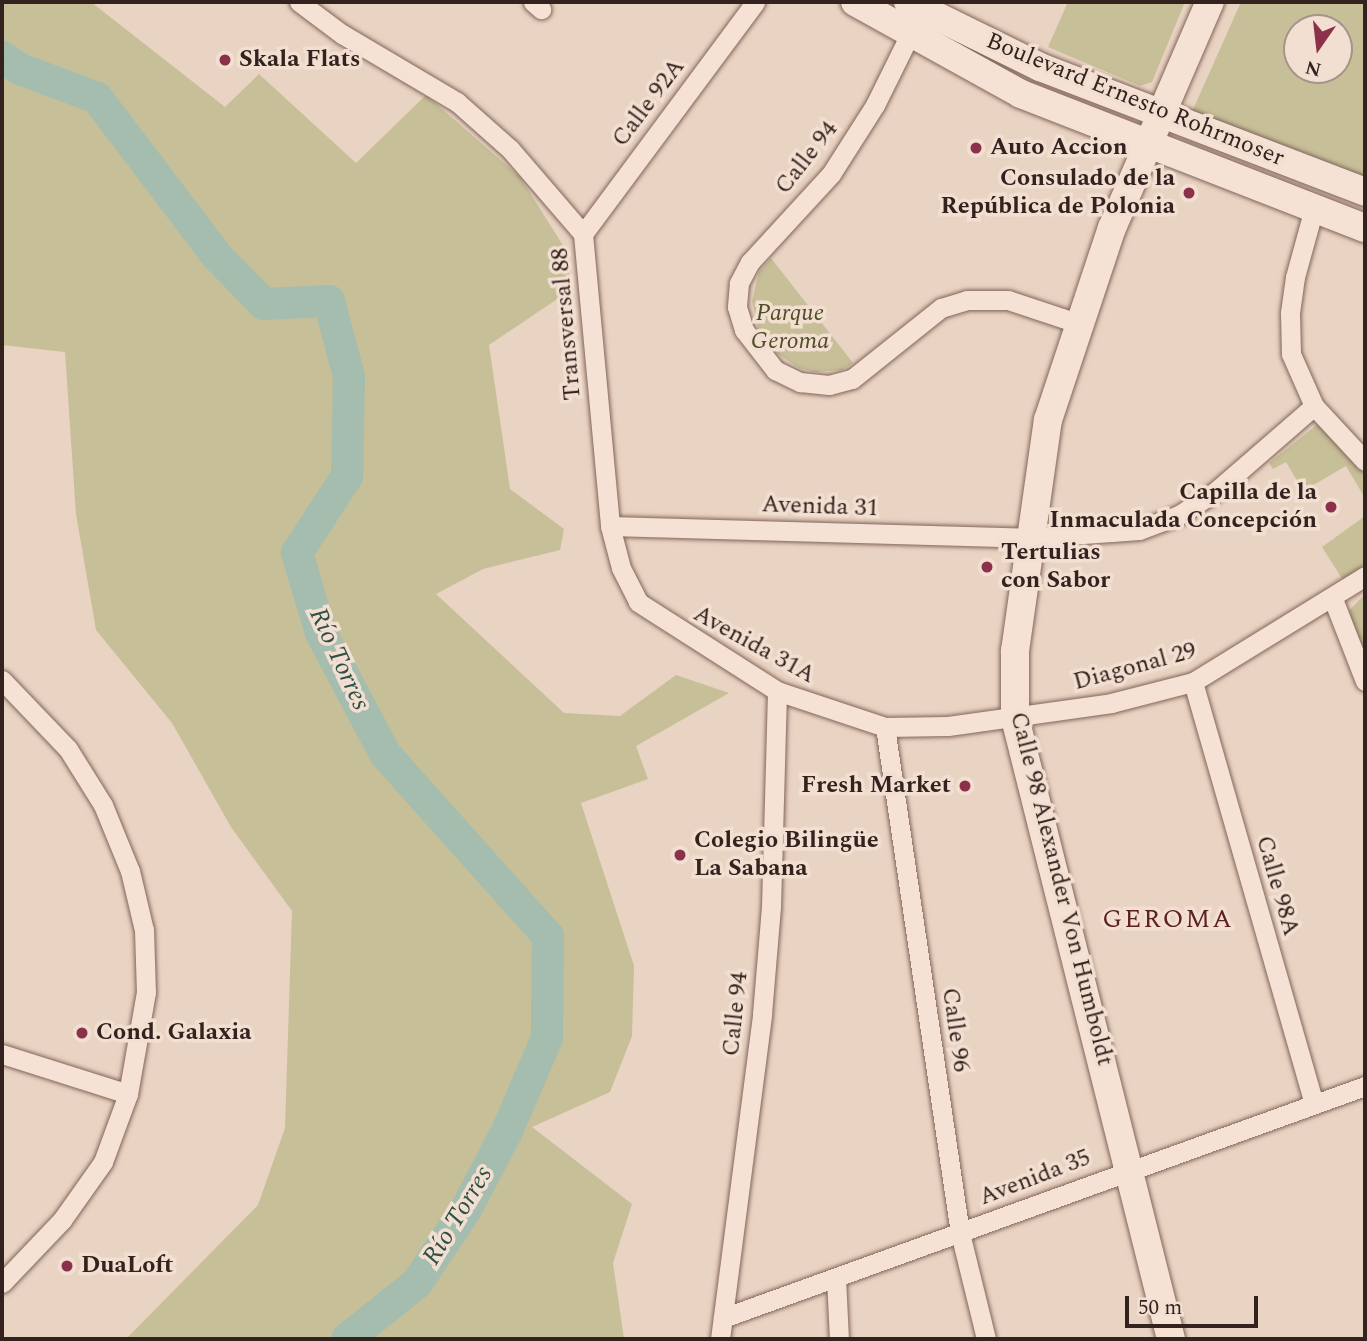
<!DOCTYPE html>
<meta charset="utf-8">
<style>
body{margin:0}
#map{position:relative;width:1367px;height:1341px;overflow:hidden;background:#e9d3c2;font-family:Spectral,serif}
div>[style]{position:absolute}
.green>*{inset:0;background:#c6bf98}
.river>*{height:32px;margin:-16px;padding:0 16px;transform-origin:16px;border-radius:16px;background:#a4bdaf}
.roads{filter:drop-shadow(0 0 2px #82655b) drop-shadow(0 0 2px #82655b)}
.street>*{height:19px;margin:-9.5px;padding:0 9.5px;transform-origin:9.5px;border-radius:9.5px;background:#f5e2d5}
.secondary>*{height:28px;margin:-14px;padding:0 14px;transform-origin:14px;border-radius:14px;background:#f5e2d5}
.dots>*{width:19px;height:19px;translate:-50% -50%;box-sizing:border-box;border:4px solid #f2dfd1;border-radius:50%}
span{translate:-50% -50%;white-space:nowrap;text-align:center;line-height:1.15;-webkit-text-stroke:7px #f2dfd1;paint-order:stroke}
.poi-label{font-size:24px;color:#33221e;font-weight:700}
.left{translate:0 -50%;text-align:left}
.right{translate:-100% -50%;text-align:right}
.street-label{font-size:24px;color:#33221e}
.park-label{font-size:24px;color:#4e4d26;font-style:italic}
.water-label{font-size:26px;color:#2e5145;font-style:italic}
.neighbourhood-label{font-size:26px;color:#5c2125;letter-spacing:2px}
.frame{position:absolute;inset:0;border:4px solid #33221e;pointer-events:none}
.north{position:absolute;left:1283px;top:14px;width:70px;height:70px;box-sizing:border-box;background:#f2dfd1;border:2px solid #a69389;border-radius:50%;rotate:194deg;font-size:19px;font-weight:700;line-height:28px;text-align:center;color:#33221e}
.north::after{content:'';display:block;margin:auto;width:24px;height:32px;background:#8b314a;clip-path:polygon(50% 0,100% 100%,50% 72%,0 100%)}
.scale{position:absolute;left:1125px;top:1296px;width:133px;height:32px;box-sizing:border-box;border:4px solid #33221e;border-top:0;padding-left:9px;font-size:21px;line-height:24px;white-space:nowrap;color:#33221e;-webkit-text-stroke:5px #f2dfd1;paint-order:stroke}
</style>
<div id="map">
<div class="green">
<div style="clip-path:polygon(2px 2px,91px 2px,225px 107px,259px 74px,356px 163px,426px 95px,520px 177px,564px 247px,572px 289px,489px 345px,510px 489px,564px 529px,560px 550px,483px 569px,436px 594px,564px 713px,620px 716px,676px 675px,729px 693px,636px 746px,648px 779px,581px 803px,634px 966px,632px 1036px,610px 1092px,532px 1127px,632px 1204px,613px 1263px,624px 1339px,126px 1339px,258px 1205px,285px 1128px,292px 911px,231px 827px,172px 723px,96px 630px,76px 514px,65px 352px,2px 345px)"></div>
<div style="clip-path:polygon(1068px 2px,1185px 2px,1152px 82px,1140px 86px,1048px 47px)"></div>
<div style="clip-path:polygon(evenodd,1241px 2px,1365px 2px,1365px 181px,1191px 114px,1241px 2px,1297px 28px,1339px 28px,1339px 70px,1297px 70px,1297px 28px)"></div>
<div style="clip-path:polygon(771px 258px,853px 363px,842px 370px,815px 372px,799px 368px,770px 349px,760px 336px,752px 301px,759px 272px)"></div>
<div style="clip-path:polygon(1323px 420px,1365px 467px,1365px 498px,1346px 466px,1303px 491px,1286px 462px,1273px 469px,1269px 463px)"></div>
<div style="clip-path:polygon(1365px 516px,1365px 565px,1343px 580px,1322px 547px)"></div>
<div style="clip-path:polygon(1365px 594px,1365px 653px,1348px 612px)"></div>
</div>
<div class="river">
<div style="left:2px;top:57px;width:22px;rotate:34deg"></div>
<div style="left:20px;top:69px;width:82px;rotate:20.6deg"></div>
<div style="left:97px;top:98px;width:198px;rotate:52.8deg"></div>
<div style="left:217px;top:256px;width:67px;rotate:45.6deg"></div>
<div style="left:264px;top:304px;width:65px;rotate:-2.6deg"></div>
<div style="left:329px;top:301px;width:78px;rotate:75.1deg"></div>
<div style="left:349px;top:376px;width:100px;rotate:91.1deg"></div>
<div style="left:347px;top:476px;width:92px;rotate:123deg"></div>
<div style="left:297px;top:553px;width:84px;rotate:73.3deg"></div>
<div style="left:321px;top:633px;width:137px;rotate:62.1deg"></div>
<div style="left:385px;top:754px;width:244px;rotate:48.2deg"></div>
<div style="left:548px;top:936px;width:102px;rotate:90.6deg"></div>
<div style="left:547px;top:1038px;width:103px;rotate:113.3deg"></div>
<div style="left:506px;top:1133px;width:88px;rotate:117.7deg"></div>
<div style="left:465px;top:1211px;width:87px;rotate:123.7deg"></div>
<div style="left:417px;top:1283px;width:90px;rotate:141.3deg"></div>
</div>
<div class="roads">
<div class="street">
<div style="left:299px;top:2px;width:54px;rotate:36.7deg"></div>
<div style="left:342px;top:34px;width:134px;rotate:30.6deg"></div>
<div style="left:457px;top:102px;width:71px;rotate:41.6deg"></div>
<div style="left:510px;top:149px;width:112px;rotate:49.3deg"></div>
<div style="left:583px;top:234px;width:293px;rotate:84.7deg"></div>
<div style="left:610px;top:526px;width:43px;rotate:75.3deg"></div>
<div style="left:621px;top:568px;width:38px;rotate:63deg"></div>
<div style="left:638px;top:602px;width:165px;rotate:32.6deg"></div>
<div style="left:777px;top:691px;width:114px;rotate:18.4deg"></div>
<div style="left:885px;top:727px;width:63px;rotate:-0.9deg"></div>
<div style="left:948px;top:726px;width:165px;rotate:-8deg"></div>
<div style="left:1111px;top:703px;width:85px;rotate:-14.4deg"></div>
<div style="left:1193px;top:682px;width:202px;rotate:-31.6deg"></div>
<div style="left:533px;top:2px;width:11px;rotate:41deg"></div>
<div style="left:915px;top:24px;width:90px;rotate:116.3deg"></div>
<div style="left:875px;top:105px;width:82px;rotate:122.5deg"></div>
<div style="left:831px;top:174px;width:120px;rotate:132.6deg"></div>
<div style="left:750px;top:262px;width:24px;rotate:118deg"></div>
<div style="left:739px;top:283px;width:24px;rotate:95deg"></div>
<div style="left:737px;top:307px;width:24px;rotate:73deg"></div>
<div style="left:744px;top:330px;width:51px;rotate:52.2deg"></div>
<div style="left:775px;top:370px;width:28px;rotate:26deg"></div>
<div style="left:800px;top:382px;width:29px;rotate:6deg"></div>
<div style="left:829px;top:385px;width:24px;rotate:-15deg"></div>
<div style="left:852px;top:379px;width:114px;rotate:-38.6deg"></div>
<div style="left:941px;top:308px;width:27px;rotate:-17deg"></div>
<div style="left:967px;top:300px;width:41px"></div>
<div style="left:1008px;top:300px;width:73px;rotate:18.4deg"></div>
<div style="left:1314px;top:208px;width:72px;rotate:105.4deg"></div>
<div style="left:1295px;top:277px;width:36px;rotate:98deg"></div>
<div style="left:1290px;top:313px;width:41px;rotate:88.6deg"></div>
<div style="left:1291px;top:354px;width:57px;rotate:66.1deg"></div>
<div style="left:1314px;top:406px;width:75px;rotate:47.2deg"></div>
<div style="left:583px;top:234px;width:289px;rotate:-53.4deg"></div>
<div style="left:610px;top:526px;width:418px;rotate:1.6deg"></div>
<div style="left:1028px;top:538px;width:111px;rotate:-4.1deg"></div>
<div style="left:1139px;top:530px;width:43px;rotate:-20.6deg"></div>
<div style="left:1179px;top:515px;width:43px;rotate:-32.6deg"></div>
<div style="left:1215px;top:492px;width:131px;rotate:-41deg"></div>
<div style="left:1333px;top:599px;width:88px;rotate:68.7deg"></div>
<div style="left:2px;top:680px;width:95px;rotate:46.3deg"></div>
<div style="left:68px;top:749px;width:66px;rotate:58deg"></div>
<div style="left:103px;top:805px;width:71px;rotate:67.8deg"></div>
<div style="left:130px;top:871px;width:61px;rotate:76.7deg"></div>
<div style="left:144px;top:930px;width:62px;rotate:88.2deg"></div>
<div style="left:146px;top:992px;width:104px;rotate:100deg"></div>
<div style="left:128px;top:1094px;width:72px;rotate:110.2deg"></div>
<div style="left:103px;top:1162px;width:71px;rotate:125.3deg"></div>
<div style="left:62px;top:1220px;width:87px;rotate:133.6deg"></div>
<div style="left:1193px;top:682px;width:438px;rotate:74deg"></div>
<div style="left:885px;top:727px;width:512px;rotate:81.57deg"></div>
<div style="left:960px;top:1233px;width:109px;rotate:76.2deg"></div>
<div style="left:2px;top:1054px;width:132px;rotate:17.6deg"></div>
<div style="left:836px;top:1278px;width:61px;rotate:87.2deg"></div>
<div style="left:723px;top:1318px;width:683px;rotate:-19.87deg"></div>
<div style="left:720px;top:1339px;width:328px;rotate:-82.6deg"></div>
<div style="left:762px;top:1014px;width:107px;rotate:-85.2deg"></div>
<div style="left:771px;top:907px;width:216px;rotate:-88.4deg"></div>
</div>
<div class="secondary">
<div style="left:855px;top:2px;width:190px;rotate:29deg"></div>
<div style="left:1021px;top:94px;width:369px;rotate:21.3deg"></div>
<div style="left:908px;top:2px;width:147px;rotate:26.2deg"></div>
<div style="left:1040px;top:67px;width:348px;rotate:21deg"></div>
<div style="left:1171px;top:1339px;width:640px;rotate:-104.1deg"></div>
<div style="left:1015px;top:718px;width:67px;rotate:-90deg"></div>
<div style="left:1015px;top:651px;width:233px;rotate:-81.9deg"></div>
<div style="left:1048px;top:420px;width:202px;rotate:-71.6deg"></div>
<div style="left:1112px;top:228px;width:246px;rotate:-66.6deg"></div>
</div>
</div>
<div class="dots">
<div style="left:225px;top:60px;background:#8b314a"></div>
<div style="left:976px;top:148px;background:#8b314a"></div>
<div style="left:1189px;top:193px;background:#8b314a"></div>
<div style="left:1331px;top:507px;background:#8b314a"></div>
<div style="left:987px;top:567px;background:#8b314a"></div>
<div style="left:965px;top:786px;background:#8b314a"></div>
<div style="left:680px;top:855px;background:#8b314a"></div>
<div style="left:82px;top:1033px;background:#8b314a"></div>
<div style="left:67px;top:1266px;background:#8b314a"></div>
</div>
<div class="poi-label">
<span class="left" style="left:239px;top:60px">Skala Flats</span>
<span class="left" style="left:990px;top:148px">Auto Accion</span>
<span class="right" style="left:1175px;top:193px">Consulado de la<br>República de Polonia</span>
<span class="right" style="left:1317px;top:507px">Capilla de la<br>Inmaculada Concepción</span>
<span class="left" style="left:1001px;top:567px">Tertulias<br>con Sabor</span>
<span class="right" style="left:951px;top:786px">Fresh Market</span>
<span class="left" style="left:694px;top:855px">Colegio Bilingüe<br>La Sabana</span>
<span class="left" style="left:96px;top:1033px">Cond. Galaxia</span>
<span class="left" style="left:81px;top:1266px">DuaLoft</span>
</div>
<div class="street-label">
<span style="left:1135px;top:100px;rotate:22deg">Boulevard Ernesto Rohrmoser</span>
<span style="left:649px;top:103px;rotate:-53deg">Calle 92A</span>
<span style="left:807px;top:158px;rotate:-52deg">Calle 94</span>
<span style="left:567px;top:324px;rotate:-95deg">Transversal 88</span>
<span style="left:820px;top:507px;rotate:2deg">Avenida 31</span>
<span style="left:754px;top:645px;rotate:29deg">Avenida 31A</span>
<span style="left:1135px;top:667px;rotate:-15deg">Diagonal 29</span>
<span style="left:1277px;top:886px;rotate:74deg">Calle 98A</span>
<span style="left:1061px;top:889px;rotate:76deg">Calle 98 Alexander Von Humboldt</span>
<span style="left:736px;top:1014px;rotate:-84deg">Calle 94</span>
<span style="left:955px;top:1030px;rotate:82deg">Calle 96</span>
<span style="left:1035px;top:1178px;rotate:-21deg">Avenida 35</span>
</div>
<div class="park-label">
<span style="left:790px;top:328px">Parque<br>Geroma</span>
</div>
<div class="water-label">
<span style="left:339px;top:659px;rotate:65deg">Río Torres</span>
<span style="left:458px;top:1216px;rotate:-59deg">Río Torres</span>
</div>
<div class="neighbourhood-label">
<span style="left:1168px;top:920px">GEROMA</span>
</div>
<div class="frame"></div>
<div class="north">N</div>
<div class="scale">50 m</div>
</div>
